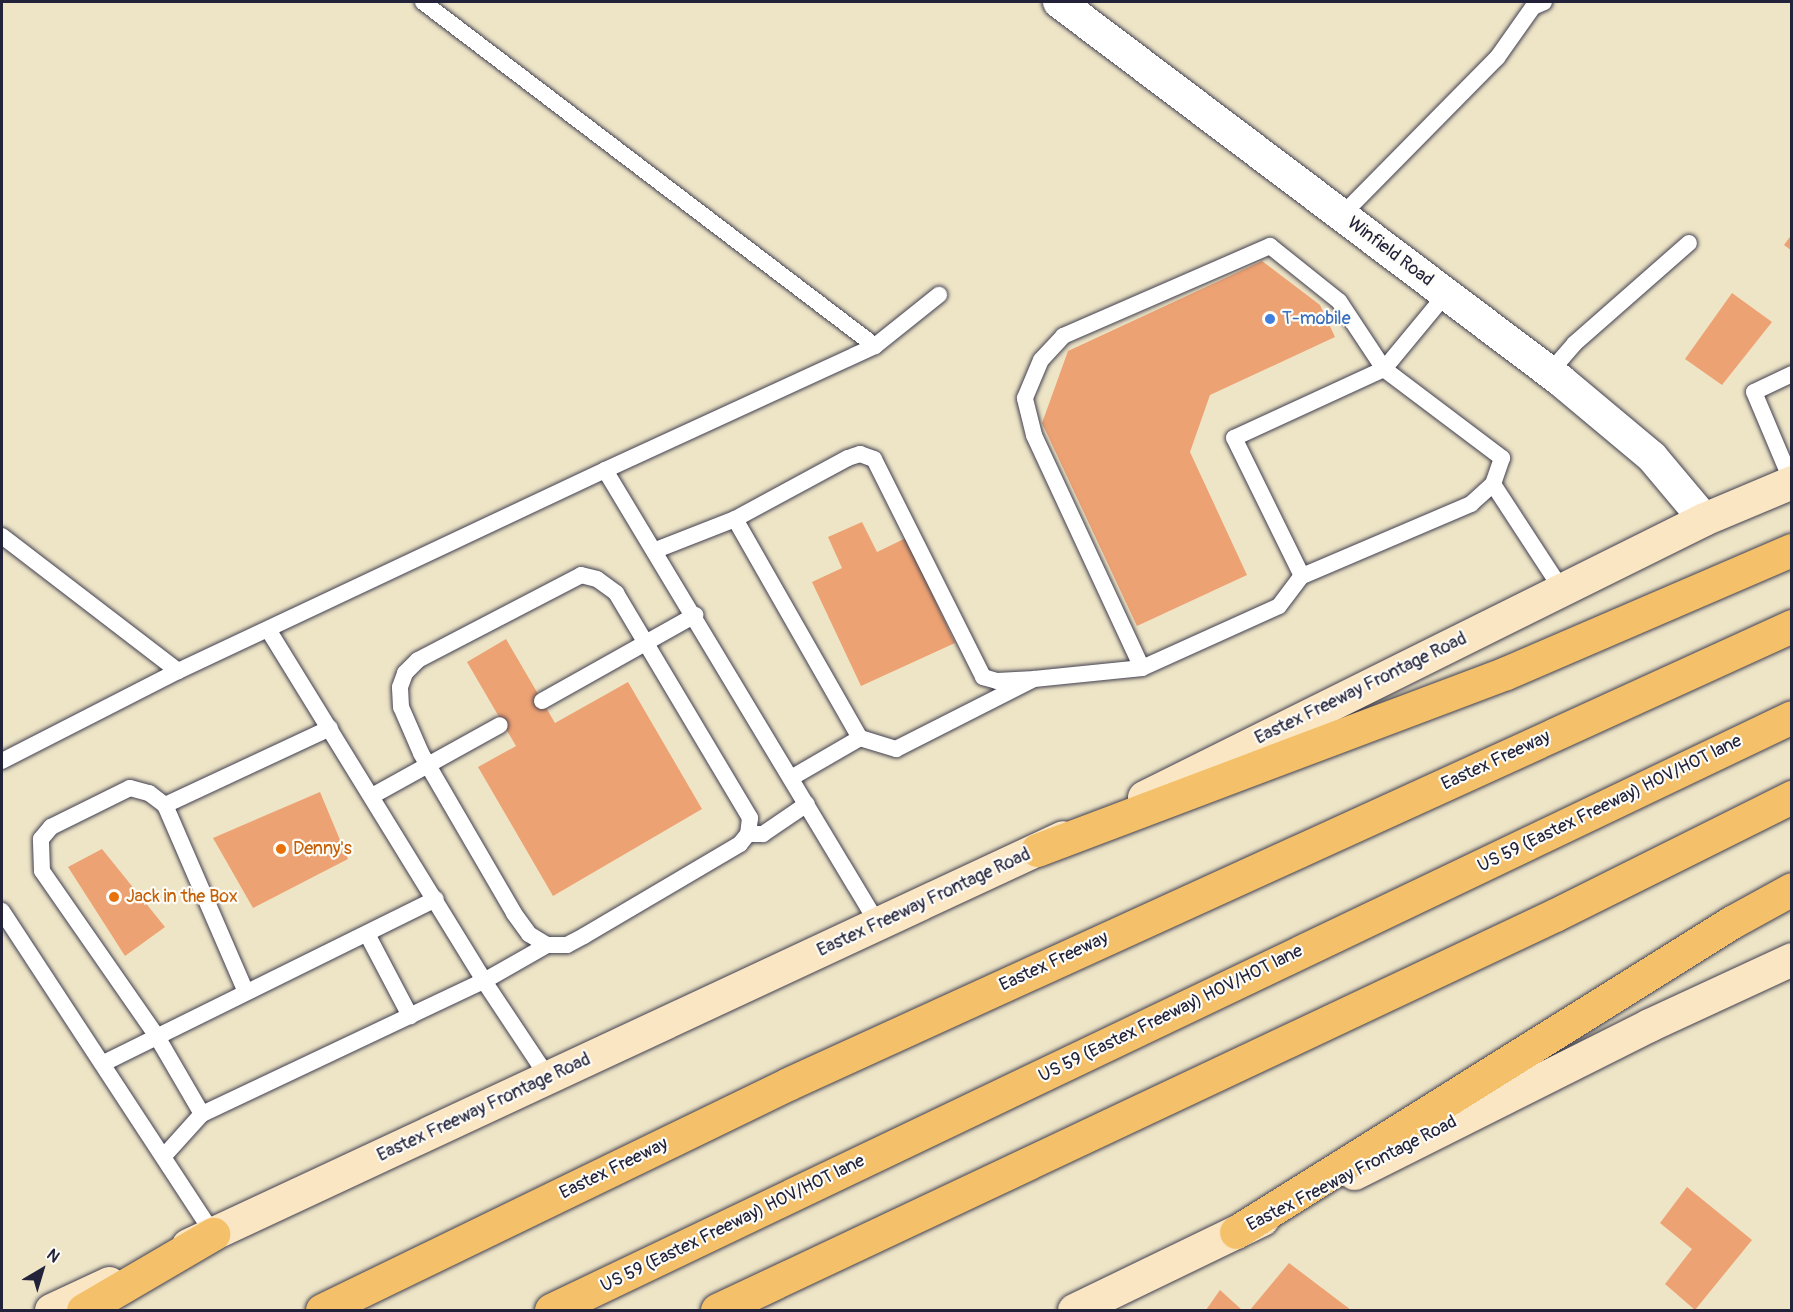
<!DOCTYPE html>
<style>
body{margin:0}
#map{position:relative;width:1793px;height:1312px;overflow:hidden;background:#eee5c7;font-family:Pangolin,sans-serif}
div>[style]{position:absolute}
.building>*{inset:0;background:#eda273}
.roads{filter:drop-shadow(0 0 2px #413f50) drop-shadow(0 0 2px #413f50)}
.service>*{height:16px;margin:-8px;padding:0 8px;transform-origin:8px;border-radius:8px;background:#fff}
.minor>*{height:32px;margin:-16px;padding:0 16px;transform-origin:16px;border-radius:16px;background:#fff}
.secondary>*{height:33px;margin:-16.5px;padding:0 16.5px;transform-origin:16.5px;border-radius:16.5px;background:#fbe6c3}
.motorway>*{height:33px;margin:-16.5px;padding:0 16.5px;transform-origin:16.5px;border-radius:16.5px;background:#f4c16a}
.dots>*{width:16px;height:16px;translate:-50% -50%;box-sizing:border-box;border:3px solid #fdfcf7;border-radius:50%}
span{translate:-50% -50%;white-space:nowrap;text-align:center;line-height:1.15;-webkit-text-stroke:4.5px #fdfcf7;paint-order:stroke}
.street-label{font-size:18px;color:#22223b}
.shop-label{font-size:18px;color:#366cbe}
.left{translate:0 -50%;text-align:left}
.food-label{font-size:18px;color:#c56008}
.frame{position:absolute;inset:0;border:3px solid #22223b;pointer-events:none}
.north{position:absolute;left:12px;top:1240px;width:60px;height:60px;-webkit-text-stroke:4px #fdfcf7;paint-order:stroke;rotate:38deg;font-size:16px;font-weight:700;line-height:24px;text-align:center;color:#22223b}
.north::after{content:'';display:block;margin:auto;width:21px;height:27px;background:#22223b;clip-path:polygon(50% 0,100% 100%,50% 72%,0 100%)}
</style>
<div id="map">
<div class="building">
<div style="clip-path:polygon(1792px 234px,1792px 251px,1784px 245px)"></div>
<div style="clip-path:polygon(1262px 261px,1320px 305px,1335px 337px,1210px 395px,1190px 452px,1247px 575px,1137px 626px,1042px 423px,1068px 351px)"></div>
<div style="clip-path:polygon(1732px 293px,1772px 322px,1722px 385px,1685px 359px)"></div>
<div style="clip-path:polygon(862px 522px,877px 552px,906px 538px,955px 643px,861px 686px,812px 582px,842px 568px,828px 537px)"></div>
<div style="clip-path:polygon(506px 639px,555px 723px,628px 682px,702px 809px,553px 896px,478px 767px,516px 746px,467px 662px)"></div>
<div style="clip-path:polygon(320px 792px,348px 859px,253px 908px,213px 838px)"></div>
<div style="clip-path:polygon(102px 849px,165px 927px,125px 956px,68px 867px)"></div>
<div style="clip-path:polygon(1687px 1187px,1752px 1240px,1695px 1310px,1665px 1284px,1692px 1249px,1660px 1223px)"></div>
<div style="clip-path:polygon(1289px 1263px,1351px 1310px,1250px 1310px)"></div>
<div style="clip-path:polygon(1220px 1290px,1242px 1310px,1206px 1310px)"></div>
</div>
<div class="roads">
<div class="service">
<div style="left:423px;top:2px;width:568px;rotate:37.27deg"></div>
<div style="left:875px;top:346px;width:297px;rotate:155.3deg"></div>
<div style="left:605px;top:470px;width:530px;rotate:58.98deg"></div>
<div style="left:1342px;top:215px;width:221px;rotate:-45.4deg"></div>
<div style="left:1497px;top:58px;width:62px;rotate:-54.8deg"></div>
<div style="left:1533px;top:7px;width:12px;rotate:-24deg"></div>
<div style="left:875px;top:346px;width:82px;rotate:-38.6deg"></div>
<div style="left:1550px;top:372px;width:37px;rotate:-49deg"></div>
<div style="left:1574px;top:344px;width:153px;rotate:-41.3deg"></div>
<div style="left:1792px;top:374px;width:42px;rotate:154.7deg"></div>
<div style="left:1754px;top:392px;width:98px;rotate:67.1deg"></div>
<div style="left:1493px;top:484px;width:126px;rotate:56.9deg"></div>
<div style="left:735px;top:519px;width:128px;rotate:-28.4deg"></div>
<div style="left:848px;top:458px;width:13px;rotate:-18deg"></div>
<div style="left:860px;top:454px;width:15px;rotate:20deg"></div>
<div style="left:874px;top:459px;width:244px;rotate:63.4deg"></div>
<div style="left:983px;top:677px;width:15px;rotate:16deg"></div>
<div style="left:997px;top:681px;width:33px;rotate:-3deg"></div>
<div style="left:2px;top:536px;width:222px;rotate:37.5deg"></div>
<div style="left:656px;top:550px;width:85px;rotate:-21.4deg"></div>
<div style="left:735px;top:519px;width:252px;rotate:60.3deg"></div>
<div style="left:860px;top:738px;width:80px;rotate:149.9deg"></div>
<div style="left:581px;top:575px;width:16px;rotate:14deg"></div>
<div style="left:597px;top:579px;width:24px;rotate:36deg"></div>
<div style="left:616px;top:593px;width:262px;rotate:59.2deg"></div>
<div style="left:750px;top:818px;width:16px;rotate:97deg"></div>
<div style="left:748px;top:834px;width:13px;rotate:129deg"></div>
<div style="left:740px;top:844px;width:181px;rotate:149.5deg"></div>
<div style="left:584px;top:936px;width:19px;rotate:152deg"></div>
<div style="left:567px;top:945px;width:20px;rotate:180deg"></div>
<div style="left:547px;top:945px;width:21px;rotate:-149deg"></div>
<div style="left:529px;top:934px;width:26px;rotate:-126deg"></div>
<div style="left:514px;top:913px;width:185px;rotate:-120.2deg"></div>
<div style="left:421px;top:753px;width:50px;rotate:-113.5deg"></div>
<div style="left:401px;top:707px;width:20px;rotate:-93deg"></div>
<div style="left:400px;top:687px;width:15px;rotate:-70deg"></div>
<div style="left:405px;top:673px;width:18px;rotate:-45deg"></div>
<div style="left:418px;top:660px;width:184px;rotate:-27.5deg"></div>
<div style="left:269px;top:631px;width:411px;rotate:58.4deg"></div>
<div style="left:484px;top:981px;width:118px;rotate:56.4deg"></div>
<div style="left:1142px;top:668px;width:257px;rotate:-114.9deg"></div>
<div style="left:1034px;top:435px;width:38px;rotate:-104deg"></div>
<div style="left:1025px;top:398px;width:41px;rotate:-67.2deg"></div>
<div style="left:1041px;top:360px;width:33px;rotate:-47deg"></div>
<div style="left:1063px;top:336px;width:226px;rotate:-23.5deg"></div>
<div style="left:1270px;top:246px;width:88px;rotate:38.6deg"></div>
<div style="left:1339px;top:301px;width:82px;rotate:56.5deg"></div>
<div style="left:1384px;top:369px;width:97px;rotate:-50.4deg"></div>
<div style="left:542px;top:701px;width:176px;rotate:-29.3deg"></div>
<div style="left:860px;top:738px;width:38px;rotate:17deg"></div>
<div style="left:896px;top:749px;width:155px;rotate:-26.9deg"></div>
<div style="left:1034px;top:679px;width:109px;rotate:-5.8deg"></div>
<div style="left:1142px;top:668px;width:150px;rotate:-24.3deg"></div>
<div style="left:1279px;top:606px;width:38px;rotate:-53deg"></div>
<div style="left:1302px;top:576px;width:154px;rotate:-116.2deg"></div>
<div style="left:1234px;top:438px;width:165px;rotate:-24.7deg"></div>
<div style="left:1384px;top:369px;width:148px;rotate:37deg"></div>
<div style="left:1502px;top:458px;width:28px;rotate:109deg"></div>
<div style="left:1493px;top:484px;width:30px;rotate:138deg"></div>
<div style="left:1471px;top:504px;width:184px;rotate:156.9deg"></div>
<div style="left:2px;top:761px;width:198px;rotate:-27.1deg"></div>
<div style="left:178px;top:671px;width:472px;rotate:-25.2deg"></div>
<div style="left:372px;top:796px;width:146px;rotate:-29deg"></div>
<div style="left:165px;top:805px;width:182px;rotate:-25deg"></div>
<div style="left:748px;top:834px;width:15px"></div>
<div style="left:763px;top:834px;width:53px;rotate:-34.3deg"></div>
<div style="left:2px;top:911px;width:386px;rotate:56.8deg"></div>
<div style="left:367px;top:934px;width:93px;rotate:62.3deg"></div>
<div style="left:104px;top:1063px;width:370px;rotate:-26.3deg"></div>
<div style="left:202px;top:1114px;width:91px;rotate:-120.2deg"></div>
<div style="left:156px;top:1035px;width:200px;rotate:-124.8deg"></div>
<div style="left:42px;top:871px;width:32px;rotate:-92deg"></div>
<div style="left:41px;top:839px;width:16px;rotate:-50deg"></div>
<div style="left:51px;top:827px;width:88px;rotate:-26.3deg"></div>
<div style="left:130px;top:788px;width:20px;rotate:15deg"></div>
<div style="left:149px;top:793px;width:20px;rotate:37deg"></div>
<div style="left:165px;top:805px;width:204px;rotate:66.6deg"></div>
<div style="left:164px;top:1156px;width:57px;rotate:-47.9deg"></div>
<div style="left:202px;top:1114px;width:312px;rotate:-25.3deg"></div>
<div style="left:484px;top:981px;width:73px;rotate:-29.7deg"></div>
</div>
<div class="minor">
<div style="left:1059px;top:2px;width:628px;rotate:37.03deg"></div>
<div style="left:1560px;top:380px;width:120px;rotate:39.9deg"></div>
<div style="left:1652px;top:457px;width:81px;rotate:50deg"></div>
</div>
<div class="secondary">
<div style="left:1144px;top:797px;width:625px;rotate:-26.4deg"></div>
<div style="left:1704px;top:519px;width:95px;rotate:-22.8deg"></div>
<div style="left:1354px;top:1173px;width:330px;rotate:-26.6deg"></div>
<div style="left:1649px;top:1025px;width:157px;rotate:-24.8deg"></div>
<div style="left:188px;top:1245px;width:965px;rotate:-25deg"></div>
<div style="left:51px;top:1310px;width:64px;rotate:-25deg"></div>
<div style="left:1074px;top:1310px;width:209px;rotate:-25.8deg"></div>
</div>
<div class="motorway">
<div style="left:1037px;top:850px;width:501px;rotate:-20.68deg"></div>
<div style="left:1506px;top:673px;width:311px;rotate:-23.3deg"></div>
<div style="left:1236px;top:1232px;width:585px;rotate:-32.01deg"></div>
<div style="left:1732px;top:922px;width:68px;rotate:-28.8deg"></div>
<div style="left:83px;top:1310px;width:151px;rotate:-30.3deg"></div>
<div style="left:322px;top:1310px;width:518px;rotate:-25.87deg"></div>
<div style="left:788px;top:1084px;width:1104px;rotate:-24.52deg"></div>
<div style="left:551px;top:1310px;width:1375px;rotate:-25.54deg"></div>
<div style="left:717px;top:1310px;width:926px;rotate:-25.24deg"></div>
<div style="left:1555px;top:915px;width:265px;rotate:-26.5deg"></div>
</div>
</div>
<div class="dots">
<div style="left:1270px;top:319px;background:#3f7fe0"></div>
<div style="left:281px;top:849px;background:#e8710a"></div>
<div style="left:114px;top:897px;background:#e8710a"></div>
</div>
<div class="street-label">
<span style="left:1390px;top:252px;rotate:37deg">Winfield Road</span>
<span style="left:1361px;top:689px;rotate:-26deg">Eastex Freeway Frontage Road</span>
<span style="left:1496px;top:761px;rotate:-25deg">Eastex Freeway</span>
<span style="left:1610px;top:804px;rotate:-26deg">US 59 (Eastex Freeway) HOV/HOT lane</span>
<span style="left:924px;top:903px;rotate:-25deg">Eastex Freeway Frontage Road</span>
<span style="left:1054px;top:962px;rotate:-25deg">Eastex Freeway</span>
<span style="left:1171px;top:1014px;rotate:-26deg">US 59 (Eastex Freeway) HOV/HOT lane</span>
<span style="left:484px;top:1108px;rotate:-25deg">Eastex Freeway Frontage Road</span>
<span style="left:614px;top:1169px;rotate:-26deg">Eastex Freeway</span>
<span style="left:1352px;top:1174px;rotate:-27deg">Eastex Freeway Frontage Road</span>
<span style="left:733px;top:1224px;rotate:-26deg">US 59 (Eastex Freeway) HOV/HOT lane</span>
</div>
<div class="shop-label">
<span class="left" style="left:1282px;top:319px">T-mobile</span>
</div>
<div class="food-label">
<span class="left" style="left:293px;top:849px">Denny's</span>
<span class="left" style="left:126px;top:897px">Jack in the Box</span>
</div>
<div class="frame"></div>
<div class="north">N</div>
</div>
